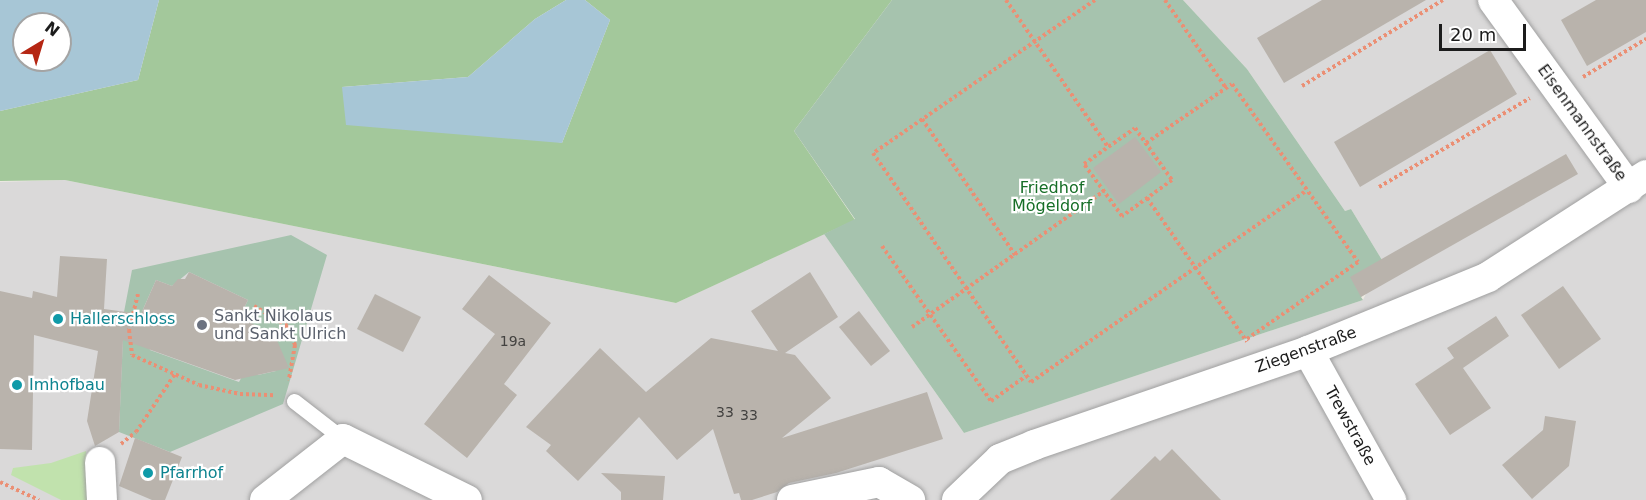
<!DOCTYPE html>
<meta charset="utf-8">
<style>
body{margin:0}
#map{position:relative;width:1646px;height:500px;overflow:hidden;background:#eceae2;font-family:"DejaVu Sans",sans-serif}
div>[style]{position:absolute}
.residential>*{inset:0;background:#dad9d9}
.grass>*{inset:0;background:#c1e2ad}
.forest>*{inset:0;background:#a3c89b}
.cemetery>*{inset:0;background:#a6c3ae}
.water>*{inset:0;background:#a7c6d6}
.building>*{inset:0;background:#b9b3ac}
.path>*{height:4px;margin-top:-2px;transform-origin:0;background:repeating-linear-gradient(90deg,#eb8f74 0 3px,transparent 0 6px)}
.roads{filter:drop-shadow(0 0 2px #a0a0a0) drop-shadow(0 0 2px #a0a0a0)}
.service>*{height:15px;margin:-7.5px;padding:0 7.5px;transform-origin:7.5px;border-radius:7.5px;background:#fff}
.minor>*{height:30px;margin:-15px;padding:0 15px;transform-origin:15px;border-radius:15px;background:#fff}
.dots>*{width:16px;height:16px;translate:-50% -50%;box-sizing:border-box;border:3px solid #fff;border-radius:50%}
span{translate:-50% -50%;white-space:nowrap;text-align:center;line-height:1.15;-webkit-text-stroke:4.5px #fff;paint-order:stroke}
.number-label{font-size:14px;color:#434240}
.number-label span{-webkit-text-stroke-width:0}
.street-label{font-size:16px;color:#1c1c1c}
.park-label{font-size:16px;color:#166e27}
.worship-label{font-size:16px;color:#5b616d}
.left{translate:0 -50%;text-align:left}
.culture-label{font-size:16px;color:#0d838f}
.north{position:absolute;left:12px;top:12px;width:60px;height:60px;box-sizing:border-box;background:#fff;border:2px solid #a4a4a4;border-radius:50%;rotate:38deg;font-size:16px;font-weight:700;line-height:24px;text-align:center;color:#1c1c1c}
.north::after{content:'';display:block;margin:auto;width:21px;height:27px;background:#b52613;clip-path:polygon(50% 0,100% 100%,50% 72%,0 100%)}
.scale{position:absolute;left:1439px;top:24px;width:87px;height:27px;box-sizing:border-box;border:3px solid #1c1c1c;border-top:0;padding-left:8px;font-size:18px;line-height:21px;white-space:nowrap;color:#1c1c1c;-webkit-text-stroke:4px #fff;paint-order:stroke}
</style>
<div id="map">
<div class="residential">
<div style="clip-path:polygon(1183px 0,1646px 0,1646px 500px,0 500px,0 182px,65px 180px,676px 303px,824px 234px,964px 433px,1363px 300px,1382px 260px,1351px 209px,1345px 211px,1247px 69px)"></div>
</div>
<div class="grass">
<div style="clip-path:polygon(86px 451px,91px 500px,61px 500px,11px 475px,13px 468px,51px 463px)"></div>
</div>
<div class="forest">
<div style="clip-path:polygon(159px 0,566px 0,535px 19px,468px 77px,342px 87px,562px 143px,610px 20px,585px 0,892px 0,794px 131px,855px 220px,676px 303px,65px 180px,0 181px,0 111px,138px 80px)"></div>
</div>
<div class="cemetery">
<div style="clip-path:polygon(892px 0,1183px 0,1247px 69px,1345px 211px,1351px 209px,1382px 260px,1361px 297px,1363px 300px,964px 433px,824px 234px,855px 219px,794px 131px)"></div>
<div style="clip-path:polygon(evenodd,291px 235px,327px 255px,283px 404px,170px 452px,119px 432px,124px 312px,132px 270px,291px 235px,189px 272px,248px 300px,240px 316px,276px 371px,258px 375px,246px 369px,239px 382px,150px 350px,140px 316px,156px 280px,172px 286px,189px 272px)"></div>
</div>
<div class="water">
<div style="clip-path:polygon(evenodd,0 0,159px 0,138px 80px,0 111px,0 0,24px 24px,60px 24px,60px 60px,24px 60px,24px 24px)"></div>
<div style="clip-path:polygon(566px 0,585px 0,610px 20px,562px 143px,346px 125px,342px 87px,468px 77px,535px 19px)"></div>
</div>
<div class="building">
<div style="clip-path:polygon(1322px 0,1426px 0,1284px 83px,1257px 38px)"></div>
<div style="clip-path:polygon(1596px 0,1646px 0,1646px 32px,1587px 66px,1561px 20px)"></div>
<div style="clip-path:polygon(1490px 50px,1517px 94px,1360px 187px,1334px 142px)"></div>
<div style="clip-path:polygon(1135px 137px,1161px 172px,1119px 204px,1093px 168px)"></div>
<div style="clip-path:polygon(1566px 154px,1578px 174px,1361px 297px,1350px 277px)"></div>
<div style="clip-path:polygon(60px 256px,107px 259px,104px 309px,141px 314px,156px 280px,172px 286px,178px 279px,185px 279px,189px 272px,248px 300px,240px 316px,276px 338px,289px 368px,235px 380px,123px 340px,119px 432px,95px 446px,87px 421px,98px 351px,34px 335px,32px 450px,0 449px,0 291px,32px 298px,33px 291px,57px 297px)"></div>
<div style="clip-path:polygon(810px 272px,838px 317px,785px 353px,795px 355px,831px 398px,782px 438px,927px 392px,943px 439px,836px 473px,789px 483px,777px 492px,752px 500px,741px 500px,739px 493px,734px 494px,713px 429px,677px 460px,639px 417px,578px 481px,546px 451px,551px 445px,526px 427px,600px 348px,646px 392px,711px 338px,778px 351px,751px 311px)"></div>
<div style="clip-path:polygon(489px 275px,551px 323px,504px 384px,517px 395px,467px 458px,424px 424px,495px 334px,462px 309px)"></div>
<div style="clip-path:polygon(1563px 286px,1601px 339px,1559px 369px,1521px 315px)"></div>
<div style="clip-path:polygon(375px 294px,421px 317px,403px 352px,357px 329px)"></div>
<div style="clip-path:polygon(859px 311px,890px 351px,871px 366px,839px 327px)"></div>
<div style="clip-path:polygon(1496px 316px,1509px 336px,1463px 368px,1491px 408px,1450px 435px,1415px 384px,1454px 358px,1447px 348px)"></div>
<div style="clip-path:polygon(1545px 416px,1576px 421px,1569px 466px,1532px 499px,1502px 465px,1543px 430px)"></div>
<div style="clip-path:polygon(135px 438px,182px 457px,165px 500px,152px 500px,119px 486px)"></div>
<div style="clip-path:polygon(1172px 449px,1221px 500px,1110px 500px,1155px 456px,1160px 461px)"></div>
<div style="clip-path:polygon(601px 473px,665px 476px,663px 500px,621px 500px,621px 492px)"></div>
</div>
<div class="path">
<div style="left:1006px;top:0;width:179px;rotate:55.2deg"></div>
<div style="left:1095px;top:0;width:270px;rotate:145.4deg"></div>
<div style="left:873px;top:153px;width:278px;rotate:55.4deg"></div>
<div style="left:1031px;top:382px;width:336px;rotate:-34.8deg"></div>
<div style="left:1165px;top:0;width:107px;rotate:55.3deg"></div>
<div style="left:1583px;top:77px;width:74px;rotate:-31.1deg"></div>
<div style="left:1302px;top:86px;width:165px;rotate:-31.4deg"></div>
<div style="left:922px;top:119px;width:165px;rotate:55.6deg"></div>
<div style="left:1135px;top:128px;width:64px;rotate:54.6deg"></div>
<div style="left:1172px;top:180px;width:62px;rotate:144.2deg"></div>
<div style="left:1122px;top:216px;width:64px;rotate:-126.2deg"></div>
<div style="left:1084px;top:164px;width:62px;rotate:-35.2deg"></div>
<div style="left:1146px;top:143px;width:104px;rotate:-34.5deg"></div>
<div style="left:1232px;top:84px;width:218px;rotate:54.7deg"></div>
<div style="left:1358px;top:262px;width:135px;rotate:145.3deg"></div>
<div style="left:1379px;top:187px;width:175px;rotate:-30.5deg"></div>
<div style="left:1147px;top:198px;width:175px;rotate:55.2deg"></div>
<div style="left:882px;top:246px;width:189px;rotate:54.9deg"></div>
<div style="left:991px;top:401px;width:43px;rotate:-35.5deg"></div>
<div style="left:138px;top:294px;width:37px;rotate:104deg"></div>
<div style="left:129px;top:330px;width:25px;rotate:83deg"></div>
<div style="left:132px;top:355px;width:73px;rotate:24.1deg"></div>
<div style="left:199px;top:385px;width:42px;rotate:12.4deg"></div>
<div style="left:240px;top:394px;width:35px;rotate:2deg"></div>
<div style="left:254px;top:306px;width:39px;rotate:31deg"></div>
<div style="left:287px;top:326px;width:21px;rotate:67deg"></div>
<div style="left:295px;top:345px;width:36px;rotate:100deg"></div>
<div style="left:912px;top:327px;width:235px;rotate:-35.3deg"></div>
<div style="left:121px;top:444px;width:19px;rotate:-39deg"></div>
<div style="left:136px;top:432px;width:70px;rotate:-56.1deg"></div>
<div style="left:0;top:482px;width:43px;rotate:24.8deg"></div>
</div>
<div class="roads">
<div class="service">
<div style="left:294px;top:401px;width:62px;rotate:37.8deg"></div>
</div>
<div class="minor">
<div style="left:1493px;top:0;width:232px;rotate:54.1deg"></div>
<div style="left:1308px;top:351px;width:171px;rotate:60.9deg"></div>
<div style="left:100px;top:462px;width:38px;rotate:87deg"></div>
<div style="left:265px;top:500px;width:99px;rotate:-38deg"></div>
<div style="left:343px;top:439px;width:138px;rotate:26.2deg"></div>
<div style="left:792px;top:500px;width:89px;rotate:-11.7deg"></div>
<div style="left:879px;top:482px;width:36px;rotate:30deg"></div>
<div style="left:957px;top:500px;width:59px;rotate:-43.6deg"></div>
<div style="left:1000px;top:459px;width:37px;rotate:-22deg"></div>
<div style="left:1034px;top:445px;width:290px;rotate:-18.9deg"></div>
<div style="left:1308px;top:351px;width:195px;rotate:-22.3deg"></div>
<div style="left:1488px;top:277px;width:188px;rotate:-32.8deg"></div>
</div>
</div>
<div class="dots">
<div style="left:58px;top:319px;background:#0f9aa8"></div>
<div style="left:202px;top:325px;background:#6b7280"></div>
<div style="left:17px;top:385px;background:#0f9aa8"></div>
<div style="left:148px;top:473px;background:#0f9aa8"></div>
</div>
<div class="number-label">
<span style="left:513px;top:341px">19a</span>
<span style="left:725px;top:412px">33</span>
<span style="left:749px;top:415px">33</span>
</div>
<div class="street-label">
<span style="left:1582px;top:123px;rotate:54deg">Eisenmannstraße</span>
<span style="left:1306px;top:350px;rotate:-20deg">Ziegenstraße</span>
<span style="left:1350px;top:426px;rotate:61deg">Trewstraße</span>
</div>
<div class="park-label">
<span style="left:1052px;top:197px">Friedhof<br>Mögeldorf</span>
</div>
<div class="worship-label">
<span class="left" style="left:214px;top:325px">Sankt Nikolaus<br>und Sankt Ulrich</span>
</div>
<div class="culture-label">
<span class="left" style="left:70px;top:319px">Hallerschloss</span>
<span class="left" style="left:29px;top:385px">Imhofbau</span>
<span class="left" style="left:160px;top:473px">Pfarrhof</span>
</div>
<div class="north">N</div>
<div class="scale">20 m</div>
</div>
